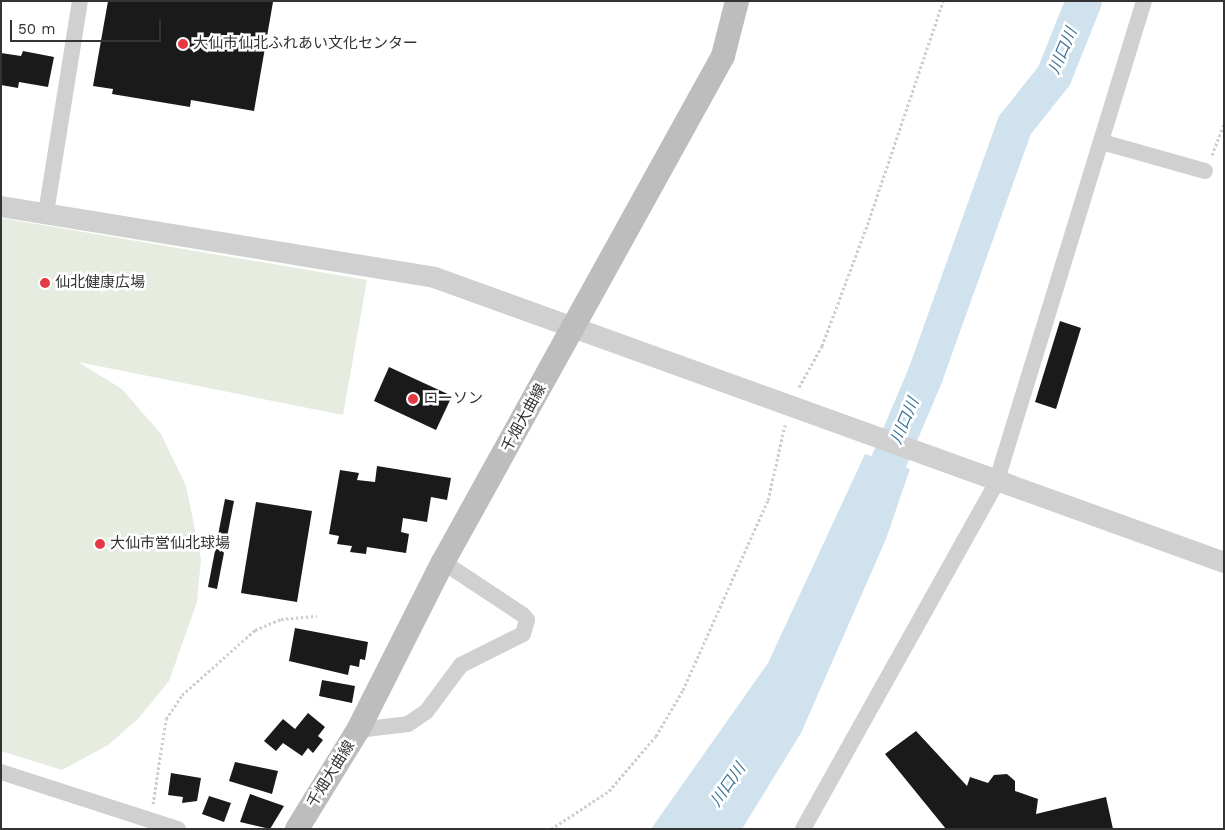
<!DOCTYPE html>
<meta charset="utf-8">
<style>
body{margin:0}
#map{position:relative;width:1225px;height:830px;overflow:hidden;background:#fff;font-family:"Work Sans","Noto Sans JP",sans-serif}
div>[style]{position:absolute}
.green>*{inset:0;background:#e6ecdf}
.water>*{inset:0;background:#cfe2ee}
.river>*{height:36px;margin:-18px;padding:0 18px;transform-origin:18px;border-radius:18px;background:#cfe2ee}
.building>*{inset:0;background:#1a1a1a}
.path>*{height:3px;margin-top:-1.5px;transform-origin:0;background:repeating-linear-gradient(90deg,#cdcdcd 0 2.5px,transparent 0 5px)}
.minor>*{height:16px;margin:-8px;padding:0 8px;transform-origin:8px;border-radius:8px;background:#d0d0d0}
.tertiary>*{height:21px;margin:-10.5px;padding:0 10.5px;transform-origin:10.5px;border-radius:10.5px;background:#d0d0d0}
.secondary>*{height:24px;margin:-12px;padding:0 12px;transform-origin:12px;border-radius:12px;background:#bdbdbd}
.dots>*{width:14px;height:14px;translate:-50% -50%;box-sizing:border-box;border:2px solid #fff;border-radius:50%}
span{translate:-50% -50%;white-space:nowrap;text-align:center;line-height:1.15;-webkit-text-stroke:5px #fff;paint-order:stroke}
.poi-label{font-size:15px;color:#333}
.left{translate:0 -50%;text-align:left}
.street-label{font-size:15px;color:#333}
.water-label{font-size:16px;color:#3f7597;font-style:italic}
.frame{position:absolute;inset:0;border:2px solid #333;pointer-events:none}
.scale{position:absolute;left:10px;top:20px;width:151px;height:22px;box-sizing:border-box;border:2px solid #333;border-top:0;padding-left:6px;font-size:15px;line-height:18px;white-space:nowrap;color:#333;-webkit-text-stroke:4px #fff;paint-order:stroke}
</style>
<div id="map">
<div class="green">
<div style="clip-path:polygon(1px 218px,367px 280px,343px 415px,78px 362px,122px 389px,161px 434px,186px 486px,201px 559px,197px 602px,169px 681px,138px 719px,108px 745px,62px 770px,1px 751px)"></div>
</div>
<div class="water">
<div style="clip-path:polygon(865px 454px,910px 469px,886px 539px,801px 733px,742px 829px,651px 829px,768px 663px)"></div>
</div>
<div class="river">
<div style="left:869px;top:508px;width:143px;rotate:-67deg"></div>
<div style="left:925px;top:376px;width:267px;rotate:-70.3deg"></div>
<div style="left:1015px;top:125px;width:63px;rotate:-51.5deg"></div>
<div style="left:1054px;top:76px;width:81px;rotate:-68.2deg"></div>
</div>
<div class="building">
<div style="clip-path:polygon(108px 1px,273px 2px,254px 111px,191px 100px,190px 107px,112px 94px,113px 89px,93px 86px)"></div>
<div style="clip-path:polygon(23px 51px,54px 57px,48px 87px,19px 82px,18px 88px,1px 85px,1px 53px,21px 56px)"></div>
<div style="clip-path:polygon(1060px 321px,1081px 328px,1056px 409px,1035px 402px)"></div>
<div style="clip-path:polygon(389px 367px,452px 396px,436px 430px,374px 401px)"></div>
<div style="clip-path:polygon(377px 466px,451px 478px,447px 500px,431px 497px,427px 522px,403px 518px,401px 532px,409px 534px,406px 553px,367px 547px,366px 554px,350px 552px,352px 546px,337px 544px,339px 536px,329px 534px,340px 470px,359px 473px,357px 480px,375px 482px)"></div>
<div style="clip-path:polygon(225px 499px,234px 501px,217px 589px,208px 587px)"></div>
<div style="clip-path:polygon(256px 502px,312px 511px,297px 602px,241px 593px)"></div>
<div style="clip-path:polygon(295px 628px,368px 642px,365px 660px,360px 659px,359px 667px,350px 665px,348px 675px,289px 661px)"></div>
<div style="clip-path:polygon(322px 680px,355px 686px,352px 703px,319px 696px)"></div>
<div style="clip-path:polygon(308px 713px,325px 727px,318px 736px,323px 740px,313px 753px,308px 748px,302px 756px,283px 743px,276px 751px,264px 741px,283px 719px,295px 729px)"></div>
<div style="clip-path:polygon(916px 731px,967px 786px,970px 777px,988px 783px,994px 775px,1007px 774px,1015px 781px,1015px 791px,1038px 799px,1036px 814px,1106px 797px,1113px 829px,946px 829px,885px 754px)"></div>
<div style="clip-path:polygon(235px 762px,278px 771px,272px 794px,229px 781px)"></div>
<div style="clip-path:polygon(171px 773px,201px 778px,197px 801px,182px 803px,183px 797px,168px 795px)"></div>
<div style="clip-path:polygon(250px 794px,284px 806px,270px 829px,240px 822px)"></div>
<div style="clip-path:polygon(209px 796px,231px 803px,224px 822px,202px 814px)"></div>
</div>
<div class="path">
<div style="left:1212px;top:155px;width:33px;rotate:-69deg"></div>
<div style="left:799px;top:387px;width:47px;rotate:-60.7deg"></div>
<div style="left:822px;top:346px;width:134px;rotate:-69.5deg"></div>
<div style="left:869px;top:220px;width:231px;rotate:-71.3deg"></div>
<div style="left:153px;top:804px;width:86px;rotate:-81.3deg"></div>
<div style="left:166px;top:719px;width:29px;rotate:-56deg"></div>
<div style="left:182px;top:695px;width:98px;rotate:-41.7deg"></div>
<div style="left:255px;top:630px;width:28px;rotate:-23deg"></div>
<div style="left:281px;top:619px;width:36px;rotate:-5deg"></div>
<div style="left:551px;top:829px;width:69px;rotate:-33.2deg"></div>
<div style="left:609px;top:791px;width:72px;rotate:-49.5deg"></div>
<div style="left:656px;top:736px;width:53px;rotate:-59.6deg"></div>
<div style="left:683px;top:690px;width:208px;rotate:-65.9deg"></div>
<div style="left:768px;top:500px;width:77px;rotate:-77.2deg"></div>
</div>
<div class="minor">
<div style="left:1102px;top:142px;width:107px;rotate:15.7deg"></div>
<div style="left:46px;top:213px;width:215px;rotate:-80.9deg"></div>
<div style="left:358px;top:730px;width:50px;rotate:-6.8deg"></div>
<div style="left:408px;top:724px;width:22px;rotate:-34deg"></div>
<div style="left:426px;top:712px;width:59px;rotate:-53.3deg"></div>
<div style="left:461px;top:665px;width:69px;rotate:-26.6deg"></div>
<div style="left:523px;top:634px;width:15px;rotate:-74deg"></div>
<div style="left:527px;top:620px;width:6px;rotate:-129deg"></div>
<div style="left:523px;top:615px;width:96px;rotate:-146.5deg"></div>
<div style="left:1px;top:772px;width:186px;rotate:17.9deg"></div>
<div style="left:803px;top:829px;width:396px;rotate:-60.8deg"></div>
<div style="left:996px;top:483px;width:504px;rotate:-72.93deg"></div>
</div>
<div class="tertiary">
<div style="left:1px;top:206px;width:439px;rotate:9.3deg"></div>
<div style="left:434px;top:277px;width:840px;rotate:19.84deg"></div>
</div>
<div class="secondary">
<div style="left:297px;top:829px;width:116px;rotate:-58.4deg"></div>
<div style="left:358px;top:730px;width:188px;rotate:-63.2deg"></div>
<div style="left:443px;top:562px;width:578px;rotate:-61.04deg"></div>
<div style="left:723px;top:56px;width:57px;rotate:-75.7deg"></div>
</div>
<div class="dots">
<div style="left:183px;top:44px;background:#e63946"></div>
<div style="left:45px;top:283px;background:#e63946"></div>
<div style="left:413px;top:399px;background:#e63946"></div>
<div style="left:100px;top:544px;background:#e63946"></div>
</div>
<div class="poi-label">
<span class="left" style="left:193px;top:44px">大仙市仙北ふれあい文化センター</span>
<span class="left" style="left:55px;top:283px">仙北健康広場</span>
<span class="left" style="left:423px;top:399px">ローソン</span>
<span class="left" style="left:110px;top:544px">大仙市営仙北球場</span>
</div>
<div class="street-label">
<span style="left:524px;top:418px;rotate:-61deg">千畑大曲線</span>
<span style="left:331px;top:774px;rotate:-58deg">千畑大曲線</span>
</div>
<div class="water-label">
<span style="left:1063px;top:51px;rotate:-67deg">川口川</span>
<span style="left:905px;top:421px;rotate:-67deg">川口川</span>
<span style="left:728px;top:785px;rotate:-55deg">川口川</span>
</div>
<div class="frame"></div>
<div class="scale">50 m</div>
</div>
